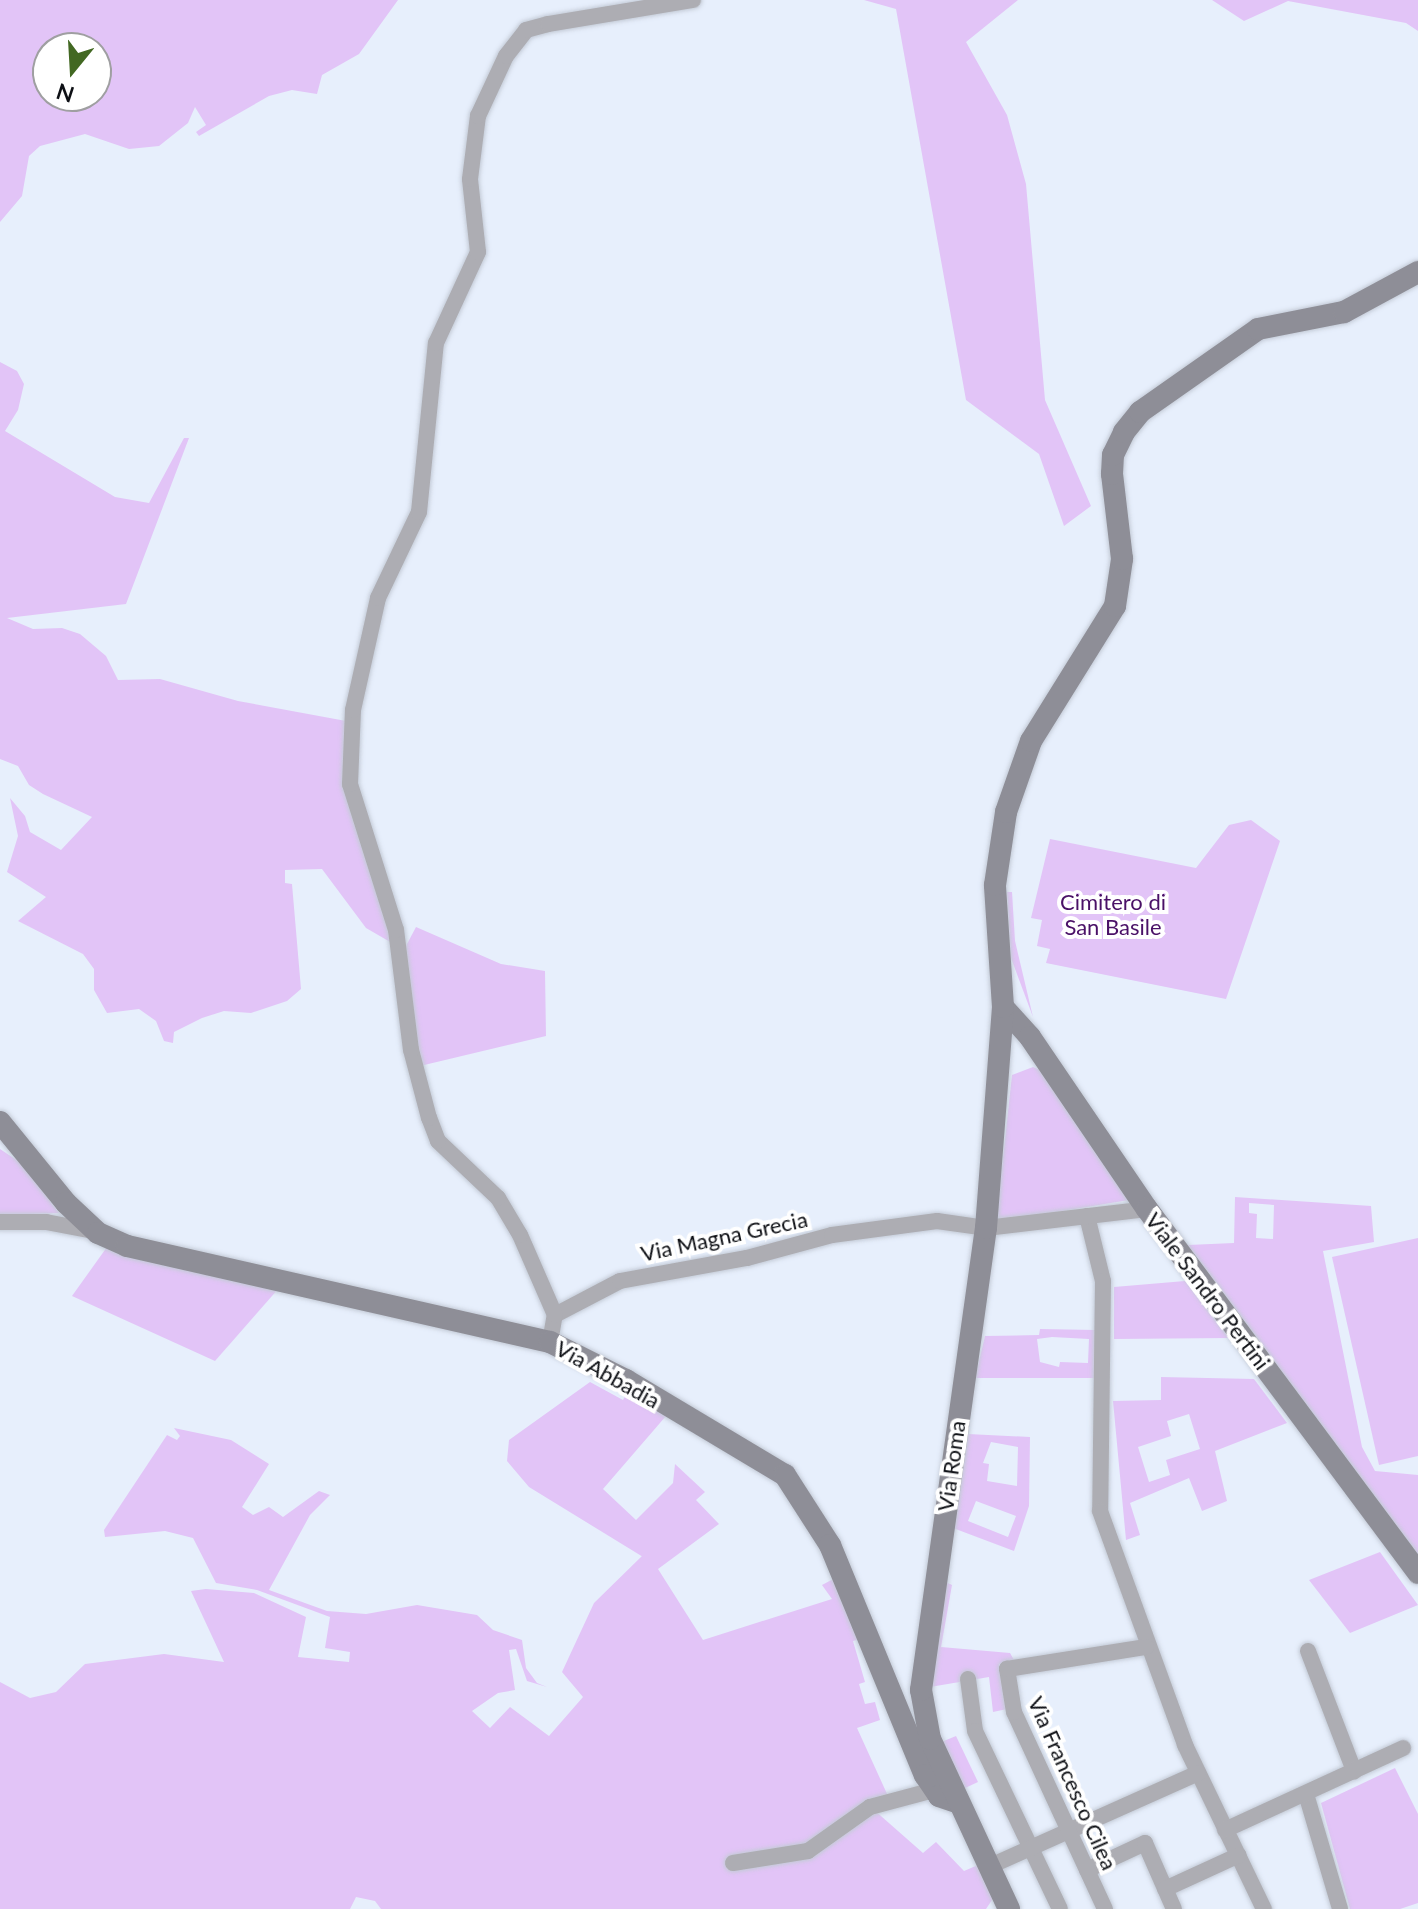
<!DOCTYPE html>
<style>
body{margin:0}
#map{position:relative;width:1418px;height:1909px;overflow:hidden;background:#e7effc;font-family:Lato,sans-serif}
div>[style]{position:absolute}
.green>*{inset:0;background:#e2c4f7}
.roads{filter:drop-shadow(0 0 2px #c4cbd7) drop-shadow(0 0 2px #c4cbd7)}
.street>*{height:16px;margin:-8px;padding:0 8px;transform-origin:8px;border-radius:8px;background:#adadb3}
.secondary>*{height:22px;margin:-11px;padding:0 11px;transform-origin:11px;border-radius:11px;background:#8e8e97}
span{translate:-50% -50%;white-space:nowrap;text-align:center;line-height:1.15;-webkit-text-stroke:8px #fff;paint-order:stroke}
.park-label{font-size:22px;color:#4a1167}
.street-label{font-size:22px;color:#0e1015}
.north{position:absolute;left:32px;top:32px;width:80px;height:80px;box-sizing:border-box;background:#fff;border:2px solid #9f9fa1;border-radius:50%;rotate:198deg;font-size:22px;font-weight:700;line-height:32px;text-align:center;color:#0e1015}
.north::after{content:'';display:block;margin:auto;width:28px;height:36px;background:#426822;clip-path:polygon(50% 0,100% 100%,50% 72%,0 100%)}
</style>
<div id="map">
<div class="green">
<div style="clip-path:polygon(evenodd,0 0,398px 0,359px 54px,322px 75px,317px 94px,292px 90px,269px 96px,199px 136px,196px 132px,206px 125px,195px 107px,188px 123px,159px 146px,129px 149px,85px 134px,40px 146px,29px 156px,22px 196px,0 222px,0 0,96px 48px,96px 96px,48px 96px,48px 48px,96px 48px)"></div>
<div style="clip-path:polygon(864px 0,1018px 0,966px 42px,1007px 115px,1026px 184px,1045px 400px,1091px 506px,1064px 526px,1039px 454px,966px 400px,896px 9px)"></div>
<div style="clip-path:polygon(1212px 0,1418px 0,1418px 31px,1406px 23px,1288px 1px,1244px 21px)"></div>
<div style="clip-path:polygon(0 362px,17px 371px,24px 384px,18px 410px,5px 431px,115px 497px,149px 503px,184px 438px,189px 438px,126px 604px,7px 618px,33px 629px,62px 628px,80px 634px,106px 656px,118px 680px,160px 679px,238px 701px,346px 721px,350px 811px,392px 943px,366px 928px,322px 869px,285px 870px,285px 883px,292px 884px,301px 989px,287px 1001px,251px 1013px,224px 1011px,202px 1018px,174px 1032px,173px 1043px,164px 1041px,156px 1021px,139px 1009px,107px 1013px,94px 990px,94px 969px,83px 954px,18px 921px,46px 897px,7px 872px,18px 836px,10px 798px,25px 816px,30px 832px,61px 850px,92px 817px,43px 794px,29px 785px,18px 766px,0 759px)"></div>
<div style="clip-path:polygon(1251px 820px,1280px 841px,1226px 999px,1046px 963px,1050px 949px,1037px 946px,1042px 920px,1031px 918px,1050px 839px,1196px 868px,1229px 825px)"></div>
<div style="clip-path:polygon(1007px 892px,1012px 892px,1015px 941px,1033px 1017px,1011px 958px)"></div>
<div style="clip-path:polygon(416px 927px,501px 964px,545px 971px,546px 1036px,420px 1066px,406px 946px)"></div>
<div style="clip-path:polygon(1033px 1067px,1042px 1071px,1135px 1199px,996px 1222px,1012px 1075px)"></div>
<div style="clip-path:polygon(0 1149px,21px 1163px,59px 1213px,0 1215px)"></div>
<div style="clip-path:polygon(evenodd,1235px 1197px,1371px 1206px,1374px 1242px,1323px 1251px,1362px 1447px,1375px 1471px,1418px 1475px,1418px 1554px,1188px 1245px,1234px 1243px,1235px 1197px,1249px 1203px,1274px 1205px,1273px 1239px,1256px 1238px,1257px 1214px,1249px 1213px,1249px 1203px)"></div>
<div style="clip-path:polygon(1418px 1238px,1418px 1456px,1379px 1465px,1332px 1257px)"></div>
<div style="clip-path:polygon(107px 1247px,279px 1288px,215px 1361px,72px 1296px)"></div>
<div style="clip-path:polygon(1185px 1281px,1229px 1338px,1114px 1339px,1114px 1287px)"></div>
<div style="clip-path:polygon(evenodd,1040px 1329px,1096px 1330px,1096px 1378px,975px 1378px,985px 1336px,1039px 1335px,1040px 1329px,1052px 1337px,1089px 1339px,1088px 1363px,1060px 1362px,1059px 1367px,1040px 1362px,1037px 1339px,1052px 1337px)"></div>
<div style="clip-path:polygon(evenodd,1161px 1377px,1254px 1379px,1287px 1423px,1215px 1451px,1227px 1501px,1202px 1511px,1189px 1478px,1130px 1503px,1140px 1535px,1126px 1540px,1113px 1401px,1161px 1400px,1161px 1377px,1189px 1414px,1200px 1449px,1166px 1460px,1170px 1475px,1149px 1482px,1138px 1447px,1171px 1436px,1167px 1421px,1189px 1414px)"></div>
<div style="clip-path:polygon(590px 1382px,623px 1400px,628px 1391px,666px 1416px,603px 1489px,636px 1520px,673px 1483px,675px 1464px,705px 1492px,696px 1500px,719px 1524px,658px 1569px,703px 1640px,832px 1599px,822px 1585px,839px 1576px,863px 1638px,853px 1641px,865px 1682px,859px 1684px,865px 1704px,875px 1702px,880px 1720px,857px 1728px,888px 1796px,873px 1809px,923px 1853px,936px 1842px,964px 1871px,978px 1865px,994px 1897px,986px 1909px,381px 1909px,375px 1901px,356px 1897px,350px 1909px,0 1909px,0 1682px,30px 1698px,56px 1692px,85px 1664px,164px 1654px,224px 1662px,191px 1591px,206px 1589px,254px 1593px,306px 1617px,298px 1657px,349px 1662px,350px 1652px,325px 1648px,330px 1617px,257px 1590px,216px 1583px,193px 1538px,165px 1531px,105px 1537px,104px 1530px,167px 1435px,177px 1440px,180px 1436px,174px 1428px,231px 1440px,269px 1464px,242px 1507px,253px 1515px,269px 1507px,283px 1517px,319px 1491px,330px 1495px,310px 1515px,269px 1590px,327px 1611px,366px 1614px,417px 1605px,477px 1615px,493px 1630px,522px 1640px,526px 1668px,537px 1683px,547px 1687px,527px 1681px,516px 1649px,509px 1650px,515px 1690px,498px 1693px,472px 1711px,490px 1728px,510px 1707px,549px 1736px,583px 1697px,562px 1672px,594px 1603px,642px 1556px,648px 1560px,529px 1487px,507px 1461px,509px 1440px)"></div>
<div style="clip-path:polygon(evenodd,968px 1434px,1030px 1437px,1029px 1506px,1014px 1551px,953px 1528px,968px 1434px,991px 1442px,1018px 1447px,1017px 1486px,987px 1481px,989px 1464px,983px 1463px,991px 1442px,968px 1434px,976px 1501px,1016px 1516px,1008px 1537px,968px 1521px,976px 1501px)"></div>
<div style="clip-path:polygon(1380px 1552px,1418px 1605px,1350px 1633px,1309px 1580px)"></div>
<div style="clip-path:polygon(941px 1580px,952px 1585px,941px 1647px,1010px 1653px,1014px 1660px,999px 1664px,1007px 1709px,993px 1712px,989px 1677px,930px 1687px)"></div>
<div style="clip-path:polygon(956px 1736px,978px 1782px,963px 1789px,939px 1743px)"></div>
<div style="clip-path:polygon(1395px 1768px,1418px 1814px,1418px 1903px,1400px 1909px,1350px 1909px,1321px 1803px)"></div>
</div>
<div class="roads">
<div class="street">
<div style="left:1087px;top:1216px;width:67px;rotate:76.2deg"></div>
<div style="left:1103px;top:1281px;width:230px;rotate:90.7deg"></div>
<div style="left:1100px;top:1511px;width:249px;rotate:70deg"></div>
<div style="left:1185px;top:1745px;width:182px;rotate:64.3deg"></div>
<div style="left:0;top:1222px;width:46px"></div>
<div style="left:46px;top:1222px;width:48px;rotate:10.8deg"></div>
<div style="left:555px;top:1315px;width:73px;rotate:-27.6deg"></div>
<div style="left:620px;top:1281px;width:129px;rotate:-10.3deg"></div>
<div style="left:747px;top:1258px;width:88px;rotate:-15.1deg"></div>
<div style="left:832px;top:1235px;width:106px;rotate:-7.6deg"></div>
<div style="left:937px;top:1221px;width:49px;rotate:8.1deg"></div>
<div style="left:986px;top:1228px;width:162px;rotate:-6.7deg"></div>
<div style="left:550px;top:1342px;width:27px;rotate:-80deg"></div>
<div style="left:555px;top:1315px;width:87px;rotate:-113.6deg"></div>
<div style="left:520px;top:1235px;width:43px;rotate:-120.7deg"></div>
<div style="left:498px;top:1198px;width:83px;rotate:-136.5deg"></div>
<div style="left:438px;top:1141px;width:25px;rotate:-111deg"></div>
<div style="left:429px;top:1118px;width:70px;rotate:-104.8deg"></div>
<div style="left:411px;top:1050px;width:121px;rotate:-97.1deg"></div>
<div style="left:396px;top:930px;width:153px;rotate:-107.5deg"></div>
<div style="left:350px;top:784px;width:74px;rotate:-87.7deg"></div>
<div style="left:353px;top:710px;width:115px;rotate:-77.4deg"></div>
<div style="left:378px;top:598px;width:95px;rotate:-64.5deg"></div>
<div style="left:419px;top:512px;width:170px;rotate:-84.3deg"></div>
<div style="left:436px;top:343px;width:100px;rotate:-65.2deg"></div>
<div style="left:478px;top:252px;width:73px;rotate:-96.3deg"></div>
<div style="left:470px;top:179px;width:64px;rotate:-82.8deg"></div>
<div style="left:478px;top:116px;width:66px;rotate:-65deg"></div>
<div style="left:506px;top:56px;width:33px;rotate:-52deg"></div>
<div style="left:526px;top:30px;width:23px;rotate:-15deg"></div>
<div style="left:548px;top:24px;width:147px;rotate:-9.4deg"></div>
<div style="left:1308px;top:1651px;width:129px;rotate:69deg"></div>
<div style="left:968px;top:1679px;width:52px;rotate:82.3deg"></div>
<div style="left:975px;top:1731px;width:197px;rotate:64.5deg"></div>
<div style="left:1306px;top:1794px;width:120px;rotate:73.5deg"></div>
<div style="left:1225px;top:1830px;width:196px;rotate:-24.7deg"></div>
<div style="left:733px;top:1863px;width:76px;rotate:-9.1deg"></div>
<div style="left:808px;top:1851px;width:76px;rotate:-35.4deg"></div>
<div style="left:870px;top:1807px;width:66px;rotate:-14.9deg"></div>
<div style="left:988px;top:1867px;width:230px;rotate:-24.1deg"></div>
<div style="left:1087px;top:1870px;width:64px;rotate:-25deg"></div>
<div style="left:1145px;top:1843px;width:72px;rotate:66.3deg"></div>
<div style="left:1165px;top:1889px;width:81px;rotate:-24.7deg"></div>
<div style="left:1105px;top:1909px;width:217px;rotate:-114.8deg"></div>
<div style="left:1014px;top:1712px;width:44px;rotate:-99.2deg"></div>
<div style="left:1007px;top:1669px;width:141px;rotate:-9deg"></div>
</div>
<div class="secondary">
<div style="left:1003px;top:1007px;width:40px;rotate:48deg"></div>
<div style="left:1030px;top:1037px;width:208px;rotate:55.8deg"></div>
<div style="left:1147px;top:1209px;width:454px;rotate:53.3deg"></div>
<div style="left:0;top:1122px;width:104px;rotate:50.8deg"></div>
<div style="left:66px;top:1203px;width:44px;rotate:43.2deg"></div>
<div style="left:98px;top:1233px;width:32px;rotate:24deg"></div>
<div style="left:127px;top:1246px;width:434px;rotate:12.8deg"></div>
<div style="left:550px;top:1342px;width:85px;rotate:26.6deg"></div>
<div style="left:626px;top:1380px;width:185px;rotate:30.9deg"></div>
<div style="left:785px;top:1475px;width:83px;rotate:57.3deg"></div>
<div style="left:830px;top:1545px;width:249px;rotate:67.6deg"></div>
<div style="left:925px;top:1775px;width:25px;rotate:56deg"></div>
<div style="left:939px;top:1796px;width:21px;rotate:19deg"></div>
<div style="left:1009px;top:1909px;width:187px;rotate:-114.9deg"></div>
<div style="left:930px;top:1739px;width:50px;rotate:-100.4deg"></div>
<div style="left:921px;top:1690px;width:467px;rotate:-82deg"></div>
<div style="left:986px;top:1228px;width:222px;rotate:-85.6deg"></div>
<div style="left:1003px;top:1007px;width:122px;rotate:-93.8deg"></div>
<div style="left:995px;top:885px;width:74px;rotate:-81.4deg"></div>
<div style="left:1006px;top:812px;width:75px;rotate:-70.6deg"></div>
<div style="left:1031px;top:741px;width:159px;rotate:-58.1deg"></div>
<div style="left:1115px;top:606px;width:48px;rotate:-81.5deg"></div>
<div style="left:1122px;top:559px;width:86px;rotate:-96.7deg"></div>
<div style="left:1112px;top:474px;width:19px;rotate:-87deg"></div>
<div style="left:1113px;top:455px;width:25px;rotate:-64deg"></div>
<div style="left:1124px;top:432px;width:26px;rotate:-51deg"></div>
<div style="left:1140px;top:412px;width:144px;rotate:-35.1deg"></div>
<div style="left:1258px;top:329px;width:88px;rotate:-11.2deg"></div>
<div style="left:1344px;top:312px;width:84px;rotate:-28.4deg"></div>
</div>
</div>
<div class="park-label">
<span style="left:1113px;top:914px">Cimitero di<br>San Basile</span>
</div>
<div class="street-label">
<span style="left:724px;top:1236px;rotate:-12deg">Via Magna Grecia</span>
<span style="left:1208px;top:1291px;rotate:53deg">Viale Sandro Pertini</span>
<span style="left:608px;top:1374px;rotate:29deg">Via Abbadia</span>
<span style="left:951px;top:1466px;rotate:-82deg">Via Roma</span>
<span style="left:1073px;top:1783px;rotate:66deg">Via Francesco Cilea</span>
</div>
<div class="north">N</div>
</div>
